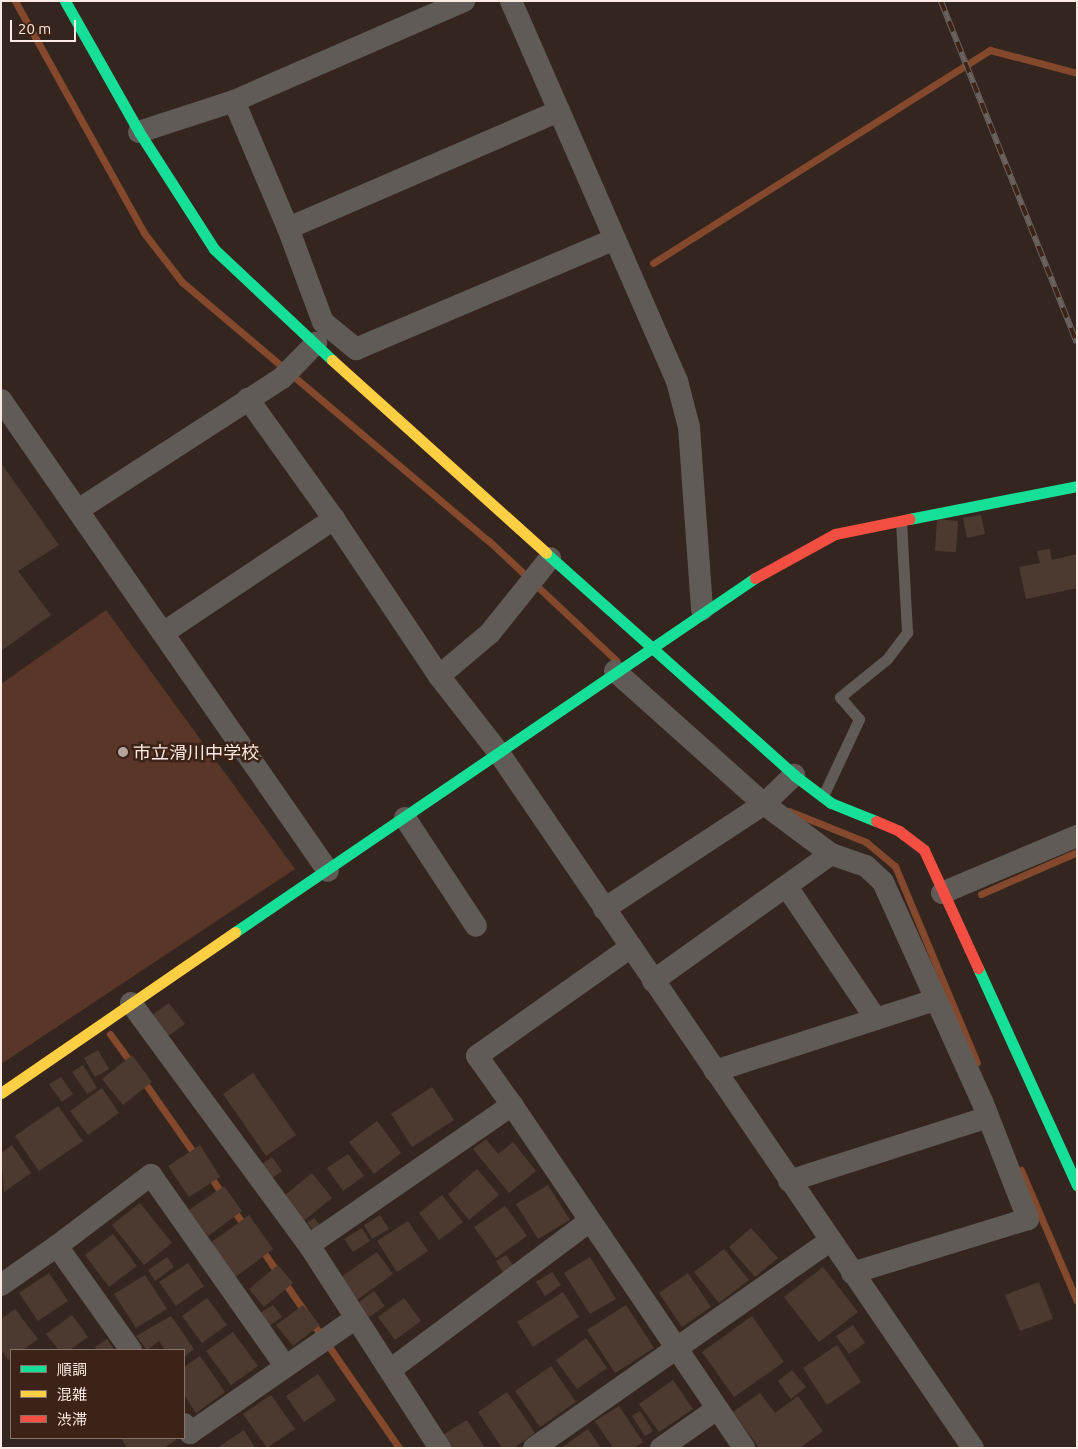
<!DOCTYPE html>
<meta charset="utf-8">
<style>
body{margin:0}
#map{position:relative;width:1078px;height:1449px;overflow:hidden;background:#34261f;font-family:Ubuntu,"Noto Sans JP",sans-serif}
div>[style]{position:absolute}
.green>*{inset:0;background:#593628}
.stream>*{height:7px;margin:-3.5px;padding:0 3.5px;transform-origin:3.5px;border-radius:3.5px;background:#84482d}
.building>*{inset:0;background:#4c3a31}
.lane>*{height:11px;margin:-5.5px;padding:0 5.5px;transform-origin:5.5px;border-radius:5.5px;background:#615b58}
.street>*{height:22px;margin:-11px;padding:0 11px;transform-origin:11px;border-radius:11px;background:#615b58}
.fast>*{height:11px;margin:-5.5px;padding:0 5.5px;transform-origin:5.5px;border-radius:5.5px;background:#16e098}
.slow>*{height:11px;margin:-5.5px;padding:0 5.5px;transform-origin:5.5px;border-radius:5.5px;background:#ffcf43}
.jam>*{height:11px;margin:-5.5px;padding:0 5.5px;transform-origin:5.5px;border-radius:5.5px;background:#f24e42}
.rail>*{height:5.5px;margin-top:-2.75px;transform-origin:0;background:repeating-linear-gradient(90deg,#3c2217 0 11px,#6b625e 0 22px);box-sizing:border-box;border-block:1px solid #6b625e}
.dots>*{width:14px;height:14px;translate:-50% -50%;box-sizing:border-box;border:2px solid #3c2217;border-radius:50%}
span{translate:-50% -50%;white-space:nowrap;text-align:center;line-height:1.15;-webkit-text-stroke:5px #3c2217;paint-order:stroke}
.poi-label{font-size:18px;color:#fbe9e2}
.left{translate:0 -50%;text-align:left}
.frame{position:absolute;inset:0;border:2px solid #fbe9e2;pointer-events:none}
.legend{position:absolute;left:10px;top:1349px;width:175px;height:90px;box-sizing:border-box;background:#3c2217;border:1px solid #887268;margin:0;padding:6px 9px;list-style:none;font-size:15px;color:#fbe9e2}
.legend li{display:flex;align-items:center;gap:10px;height:25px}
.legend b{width:25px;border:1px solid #887268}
.scale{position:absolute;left:10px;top:20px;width:66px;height:22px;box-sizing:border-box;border:2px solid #fbe9e2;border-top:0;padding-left:6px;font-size:15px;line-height:18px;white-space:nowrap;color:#fbe9e2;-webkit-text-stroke:4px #3c2217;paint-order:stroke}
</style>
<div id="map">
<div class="green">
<div style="clip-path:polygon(106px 610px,295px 869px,1px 1064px,1px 684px)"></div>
</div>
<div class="stream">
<div style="left:15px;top:1px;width:265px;rotate:60.9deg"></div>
<div style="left:144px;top:233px;width:62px;rotate:52.2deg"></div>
<div style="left:182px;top:282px;width:402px;rotate:40.2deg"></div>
<div style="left:489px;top:541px;width:175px;rotate:43.2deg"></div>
<div style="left:653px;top:263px;width:399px;rotate:-32.3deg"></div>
<div style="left:990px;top:50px;width:90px;rotate:14.8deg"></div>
<div style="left:789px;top:811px;width:83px;rotate:21.9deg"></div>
<div style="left:866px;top:842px;width:38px;rotate:40deg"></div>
<div style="left:895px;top:866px;width:213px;rotate:67.4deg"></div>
<div style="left:981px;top:894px;width:105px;rotate:-23.6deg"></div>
<div style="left:110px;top:1034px;width:39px;rotate:54deg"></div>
<div style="left:142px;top:1079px;width:94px;rotate:55deg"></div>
<div style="left:1021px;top:1170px;width:142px;rotate:66.9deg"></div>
<div style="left:208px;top:1173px;width:27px;rotate:56deg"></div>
<div style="left:232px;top:1208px;width:24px;rotate:55deg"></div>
<div style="left:260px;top:1247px;width:244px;rotate:55.3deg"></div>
</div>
<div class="building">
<div style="clip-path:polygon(1px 463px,59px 545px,18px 571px,51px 615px,1px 651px)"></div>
<div style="clip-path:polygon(981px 515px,985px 534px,967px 538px,963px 518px)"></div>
<div style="clip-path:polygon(937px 519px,958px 521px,956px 552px,935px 551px)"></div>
<div style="clip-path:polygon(1050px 549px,1052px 560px,1077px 554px,1077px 588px,1026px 599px,1019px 567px,1040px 563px,1037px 551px)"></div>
<div style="clip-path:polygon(169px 1003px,185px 1024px,164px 1039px,149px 1017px)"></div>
<div style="clip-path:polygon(98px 1050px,109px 1069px,95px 1077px,84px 1058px)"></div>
<div style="clip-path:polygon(132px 1055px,152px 1082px,123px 1105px,102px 1079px)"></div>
<div style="clip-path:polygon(83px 1065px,97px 1088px,87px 1094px,72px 1072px)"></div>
<div style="clip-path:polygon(253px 1073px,296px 1135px,266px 1156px,223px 1094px)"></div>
<div style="clip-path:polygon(61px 1077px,73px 1094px,62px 1102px,49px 1084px)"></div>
<div style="clip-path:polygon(432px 1087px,454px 1120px,412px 1147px,391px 1114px)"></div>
<div style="clip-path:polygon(102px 1088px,119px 1113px,88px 1135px,70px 1111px)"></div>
<div style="clip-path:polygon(58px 1106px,83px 1141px,39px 1171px,15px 1136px)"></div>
<div style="clip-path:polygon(377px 1121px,401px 1153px,374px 1174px,349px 1142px)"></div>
<div style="clip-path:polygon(486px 1139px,498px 1154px,513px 1142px,536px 1171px,509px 1193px,473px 1149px)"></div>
<div style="clip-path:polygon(12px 1145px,31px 1173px,4px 1192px,1px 1153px)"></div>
<div style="clip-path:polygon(200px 1145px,220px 1177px,189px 1197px,168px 1166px)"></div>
<div style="clip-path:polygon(348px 1154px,364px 1176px,343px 1191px,327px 1168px)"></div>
<div style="clip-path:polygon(272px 1157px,282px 1171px,266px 1183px,255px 1169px)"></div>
<div style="clip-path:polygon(477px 1169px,499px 1195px,469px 1220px,448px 1194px)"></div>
<div style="clip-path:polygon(312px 1173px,332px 1198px,300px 1224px,280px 1199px)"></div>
<div style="clip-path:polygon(548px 1185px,570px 1220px,538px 1239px,516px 1204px)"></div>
<div style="clip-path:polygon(224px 1186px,242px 1211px,208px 1236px,189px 1210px)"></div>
<div style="clip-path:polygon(442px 1195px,463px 1222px,439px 1240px,419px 1213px)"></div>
<div style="clip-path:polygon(140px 1203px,172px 1243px,144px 1265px,112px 1225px)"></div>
<div style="clip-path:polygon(505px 1206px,527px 1236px,496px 1258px,474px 1227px)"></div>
<div style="clip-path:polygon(249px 1215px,273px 1249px,234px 1278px,209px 1244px)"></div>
<div style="clip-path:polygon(380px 1215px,389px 1229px,372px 1239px,364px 1225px)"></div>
<div style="clip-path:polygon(314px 1218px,320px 1225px,313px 1230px,307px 1223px)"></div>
<div style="clip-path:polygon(408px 1221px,428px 1251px,397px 1272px,377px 1241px)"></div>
<div style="clip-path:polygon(362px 1228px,370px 1241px,353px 1252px,344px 1239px)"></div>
<div style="clip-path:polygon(751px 1228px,778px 1258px,755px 1277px,729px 1247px)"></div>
<div style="clip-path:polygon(113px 1234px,137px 1266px,109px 1287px,85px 1255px)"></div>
<div style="clip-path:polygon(724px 1249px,749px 1280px,719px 1303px,694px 1272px)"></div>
<div style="clip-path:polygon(377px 1252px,393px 1274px,357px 1300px,341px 1277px)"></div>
<div style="clip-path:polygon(506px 1255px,514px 1267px,504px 1274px,496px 1261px)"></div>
<div style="clip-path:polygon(167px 1257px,174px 1267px,155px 1281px,148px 1270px)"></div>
<div style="clip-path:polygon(590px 1257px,616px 1299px,590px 1314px,564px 1273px)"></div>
<div style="clip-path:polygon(188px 1263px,204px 1286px,176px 1306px,159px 1282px)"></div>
<div style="clip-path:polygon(278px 1265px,293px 1283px,264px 1307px,249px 1289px)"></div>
<div style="clip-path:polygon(823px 1267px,858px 1312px,819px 1342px,784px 1297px)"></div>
<div style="clip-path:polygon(552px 1272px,561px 1285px,545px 1296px,536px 1282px)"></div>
<div style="clip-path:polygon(49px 1273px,68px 1301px,38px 1321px,19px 1293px)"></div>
<div style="clip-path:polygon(688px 1273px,711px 1307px,682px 1327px,659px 1293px)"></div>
<div style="clip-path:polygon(145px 1275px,167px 1309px,136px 1328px,114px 1294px)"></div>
<div style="clip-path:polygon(1039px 1282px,1053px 1319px,1020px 1331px,1005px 1295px)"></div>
<div style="clip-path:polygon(374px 1291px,385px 1306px,369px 1317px,359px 1302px)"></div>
<div style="clip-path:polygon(563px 1292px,579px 1317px,533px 1347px,517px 1322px)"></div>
<div style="clip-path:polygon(207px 1298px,227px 1325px,202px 1343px,182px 1316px)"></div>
<div style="clip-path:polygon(404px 1298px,421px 1321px,395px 1340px,378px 1317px)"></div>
<div style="clip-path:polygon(273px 1305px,282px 1317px,269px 1326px,260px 1313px)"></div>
<div style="clip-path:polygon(303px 1305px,320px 1325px,293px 1346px,276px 1325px)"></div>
<div style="clip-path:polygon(626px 1305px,654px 1348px,615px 1373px,587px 1330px)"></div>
<div style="clip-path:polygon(15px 1309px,38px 1339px,23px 1350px,11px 1350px,9px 1361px,1px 1350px,1px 1319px)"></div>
<div style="clip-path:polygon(72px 1315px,88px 1337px,70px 1350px,59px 1350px,46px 1334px)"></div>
<div style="clip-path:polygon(171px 1316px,194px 1349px,184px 1357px,184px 1350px,165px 1350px,159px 1341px,147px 1350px,136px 1336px)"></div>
<div style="clip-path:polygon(752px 1316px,784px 1362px,734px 1397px,702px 1352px)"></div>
<div style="clip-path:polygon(853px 1325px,865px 1343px,849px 1354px,836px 1336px)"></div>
<div style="clip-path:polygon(233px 1332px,258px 1366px,231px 1385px,206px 1351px)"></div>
<div style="clip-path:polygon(586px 1338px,607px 1368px,577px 1389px,556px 1360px)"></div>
<div style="clip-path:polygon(107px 1339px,114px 1350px,97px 1350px,95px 1347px)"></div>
<div style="clip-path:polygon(837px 1345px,861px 1382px,827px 1405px,803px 1368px)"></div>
<div style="clip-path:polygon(200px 1356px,225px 1392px,196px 1413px,184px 1395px,184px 1367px)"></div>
<div style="clip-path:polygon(551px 1366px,576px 1402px,540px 1427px,515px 1391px)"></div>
<div style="clip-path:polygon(792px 1370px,806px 1387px,791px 1399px,778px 1381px)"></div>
<div style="clip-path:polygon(318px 1374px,336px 1400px,304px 1422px,286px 1396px)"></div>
<div style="clip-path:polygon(673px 1380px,693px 1409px,659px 1432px,639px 1404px)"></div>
<div style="clip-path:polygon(507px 1392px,535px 1433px,514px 1448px,502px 1448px,478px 1412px)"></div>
<div style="clip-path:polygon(760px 1393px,775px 1413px,798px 1396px,823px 1431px,800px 1448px,759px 1448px,733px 1412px)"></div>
<div style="clip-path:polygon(271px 1395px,295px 1429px,267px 1448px,243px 1414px)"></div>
<div style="clip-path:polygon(619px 1406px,643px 1442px,634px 1448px,613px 1448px,595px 1421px)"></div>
<div style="clip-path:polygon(640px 1411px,653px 1431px,645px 1436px,632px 1416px)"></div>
<div style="clip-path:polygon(467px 1420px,485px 1448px,449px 1448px,441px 1436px)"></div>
<div style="clip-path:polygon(588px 1429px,601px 1448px,561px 1448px)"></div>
<div style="clip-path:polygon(244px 1430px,255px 1448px,217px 1448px)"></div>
<div style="clip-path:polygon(121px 1438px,174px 1438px,176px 1440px,164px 1448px,127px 1448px)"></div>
</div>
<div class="lane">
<div style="left:823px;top:796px;width:85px;rotate:-64.9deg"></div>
<div style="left:859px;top:719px;width:29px;rotate:-131deg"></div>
<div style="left:840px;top:697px;width:60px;rotate:-39deg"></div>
<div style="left:887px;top:659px;width:34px;rotate:-53deg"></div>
<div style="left:907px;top:632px;width:111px;rotate:-93.1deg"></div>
</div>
<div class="street">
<div style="left:511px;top:1px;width:415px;rotate:66.4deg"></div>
<div style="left:677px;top:381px;width:48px;rotate:75.4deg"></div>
<div style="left:689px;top:427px;width:183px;rotate:85.9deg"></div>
<div style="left:234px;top:101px;width:138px;rotate:67deg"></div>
<div style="left:559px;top:111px;width:295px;rotate:156.6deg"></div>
<div style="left:288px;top:228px;width:100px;rotate:69.6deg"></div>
<div style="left:323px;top:322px;width:43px;rotate:39.3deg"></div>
<div style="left:356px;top:349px;width:279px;rotate:-23deg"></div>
<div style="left:139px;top:132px;width:100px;rotate:-18.1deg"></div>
<div style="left:234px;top:101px;width:251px;rotate:-23.5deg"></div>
<div style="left:1px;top:400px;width:573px;rotate:55.23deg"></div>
<div style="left:78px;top:510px;width:243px;rotate:-32.9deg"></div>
<div style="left:282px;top:378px;width:49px;rotate:-45.8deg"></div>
<div style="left:334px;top:519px;width:189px;rotate:56.2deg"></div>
<div style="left:439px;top:676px;width:67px;rotate:-40.1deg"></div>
<div style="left:490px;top:633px;width:96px;rotate:-51.3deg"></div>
<div style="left:163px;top:633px;width:206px;rotate:-33.7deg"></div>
<div style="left:334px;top:519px;width:148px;rotate:-125.6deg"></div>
<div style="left:615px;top:671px;width:200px;rotate:41.8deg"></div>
<div style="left:764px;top:804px;width:84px;rotate:36.7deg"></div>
<div style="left:439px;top:676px;width:98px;rotate:52.1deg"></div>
<div style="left:499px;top:753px;width:841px;rotate:55.71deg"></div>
<div style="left:405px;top:818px;width:129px;rotate:56.7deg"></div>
<div style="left:787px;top:887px;width:159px;rotate:56deg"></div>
<div style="left:942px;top:893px;width:147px;rotate:-22.9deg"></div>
<div style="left:604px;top:909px;width:191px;rotate:-33.3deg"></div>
<div style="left:764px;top:804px;width:42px;rotate:-44deg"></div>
<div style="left:653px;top:981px;width:219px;rotate:-35.5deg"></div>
<div style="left:831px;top:854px;width:37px;rotate:19deg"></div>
<div style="left:866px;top:866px;width:23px;rotate:43deg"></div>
<div style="left:883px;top:882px;width:240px;rotate:65.7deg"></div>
<div style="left:982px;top:1101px;width:127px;rotate:68.7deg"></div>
<div style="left:1028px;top:1219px;width:184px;rotate:162.9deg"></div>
<div style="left:131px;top:1003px;width:300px;rotate:53.7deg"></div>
<div style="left:309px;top:1245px;width:242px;rotate:57.2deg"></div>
<div style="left:715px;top:1071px;width:231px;rotate:-17.9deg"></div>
<div style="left:512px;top:1105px;width:60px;rotate:-125.5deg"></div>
<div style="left:477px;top:1056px;width:189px;rotate:-35.3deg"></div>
<div style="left:789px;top:1181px;width:209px;rotate:-17.8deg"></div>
<div style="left:309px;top:1245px;width:247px;rotate:-34.6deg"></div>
<div style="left:512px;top:1105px;width:414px;rotate:55.9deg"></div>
<div style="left:57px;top:1246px;width:118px;rotate:-37.1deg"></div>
<div style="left:151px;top:1175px;width:233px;rotate:54.9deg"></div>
<div style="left:1px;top:1285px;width:68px;rotate:-34.9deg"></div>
<div style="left:57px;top:1246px;width:128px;rotate:54.6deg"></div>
<div style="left:390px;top:1370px;width:249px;rotate:-36.7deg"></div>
<div style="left:184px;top:1424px;width:11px;rotate:56deg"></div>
<div style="left:190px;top:1433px;width:202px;rotate:-34.7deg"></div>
<div style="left:534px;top:1448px;width:361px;rotate:-35deg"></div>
<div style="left:661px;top:1448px;width:68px;rotate:-34.9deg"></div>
</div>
<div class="fast">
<div style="left:65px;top:1px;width:150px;rotate:60.5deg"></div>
<div style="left:139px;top:132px;width:139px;rotate:57.3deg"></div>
<div style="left:214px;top:249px;width:162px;rotate:43.2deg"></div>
<div style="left:909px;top:519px;width:171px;rotate:-11.1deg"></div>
<div style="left:546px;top:553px;width:333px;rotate:41.8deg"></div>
<div style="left:794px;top:775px;width:46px;rotate:37.1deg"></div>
<div style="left:831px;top:803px;width:48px;rotate:21.8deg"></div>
<div style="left:235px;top:932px;width:629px;rotate:-34.25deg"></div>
<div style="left:978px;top:968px;width:239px;rotate:65.5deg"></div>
</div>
<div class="slow">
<div style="left:332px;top:360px;width:288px;rotate:42deg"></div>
<div style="left:1px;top:1093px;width:284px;rotate:-34.5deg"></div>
</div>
<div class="jam">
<div style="left:755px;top:578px;width:91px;rotate:-28.8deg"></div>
<div style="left:835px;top:534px;width:76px;rotate:-11.5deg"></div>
<div style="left:876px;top:821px;width:25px;rotate:23deg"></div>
<div style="left:899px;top:831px;width:31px;rotate:37deg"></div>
<div style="left:924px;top:850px;width:130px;rotate:65.4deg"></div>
</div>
<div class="rail">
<div style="left:941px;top:1px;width:368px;rotate:68.3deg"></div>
</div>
<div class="dots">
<div style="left:123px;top:752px;background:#b5a59e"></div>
</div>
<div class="poi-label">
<span class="left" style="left:133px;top:752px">市立滑川中学校</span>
</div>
<div class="frame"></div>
<ul class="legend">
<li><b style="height:6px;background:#16e098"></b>順調</li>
<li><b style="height:6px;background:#ffcf43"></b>混雑</li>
<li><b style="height:6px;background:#f24e42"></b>渋滞</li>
</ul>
<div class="scale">20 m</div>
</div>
